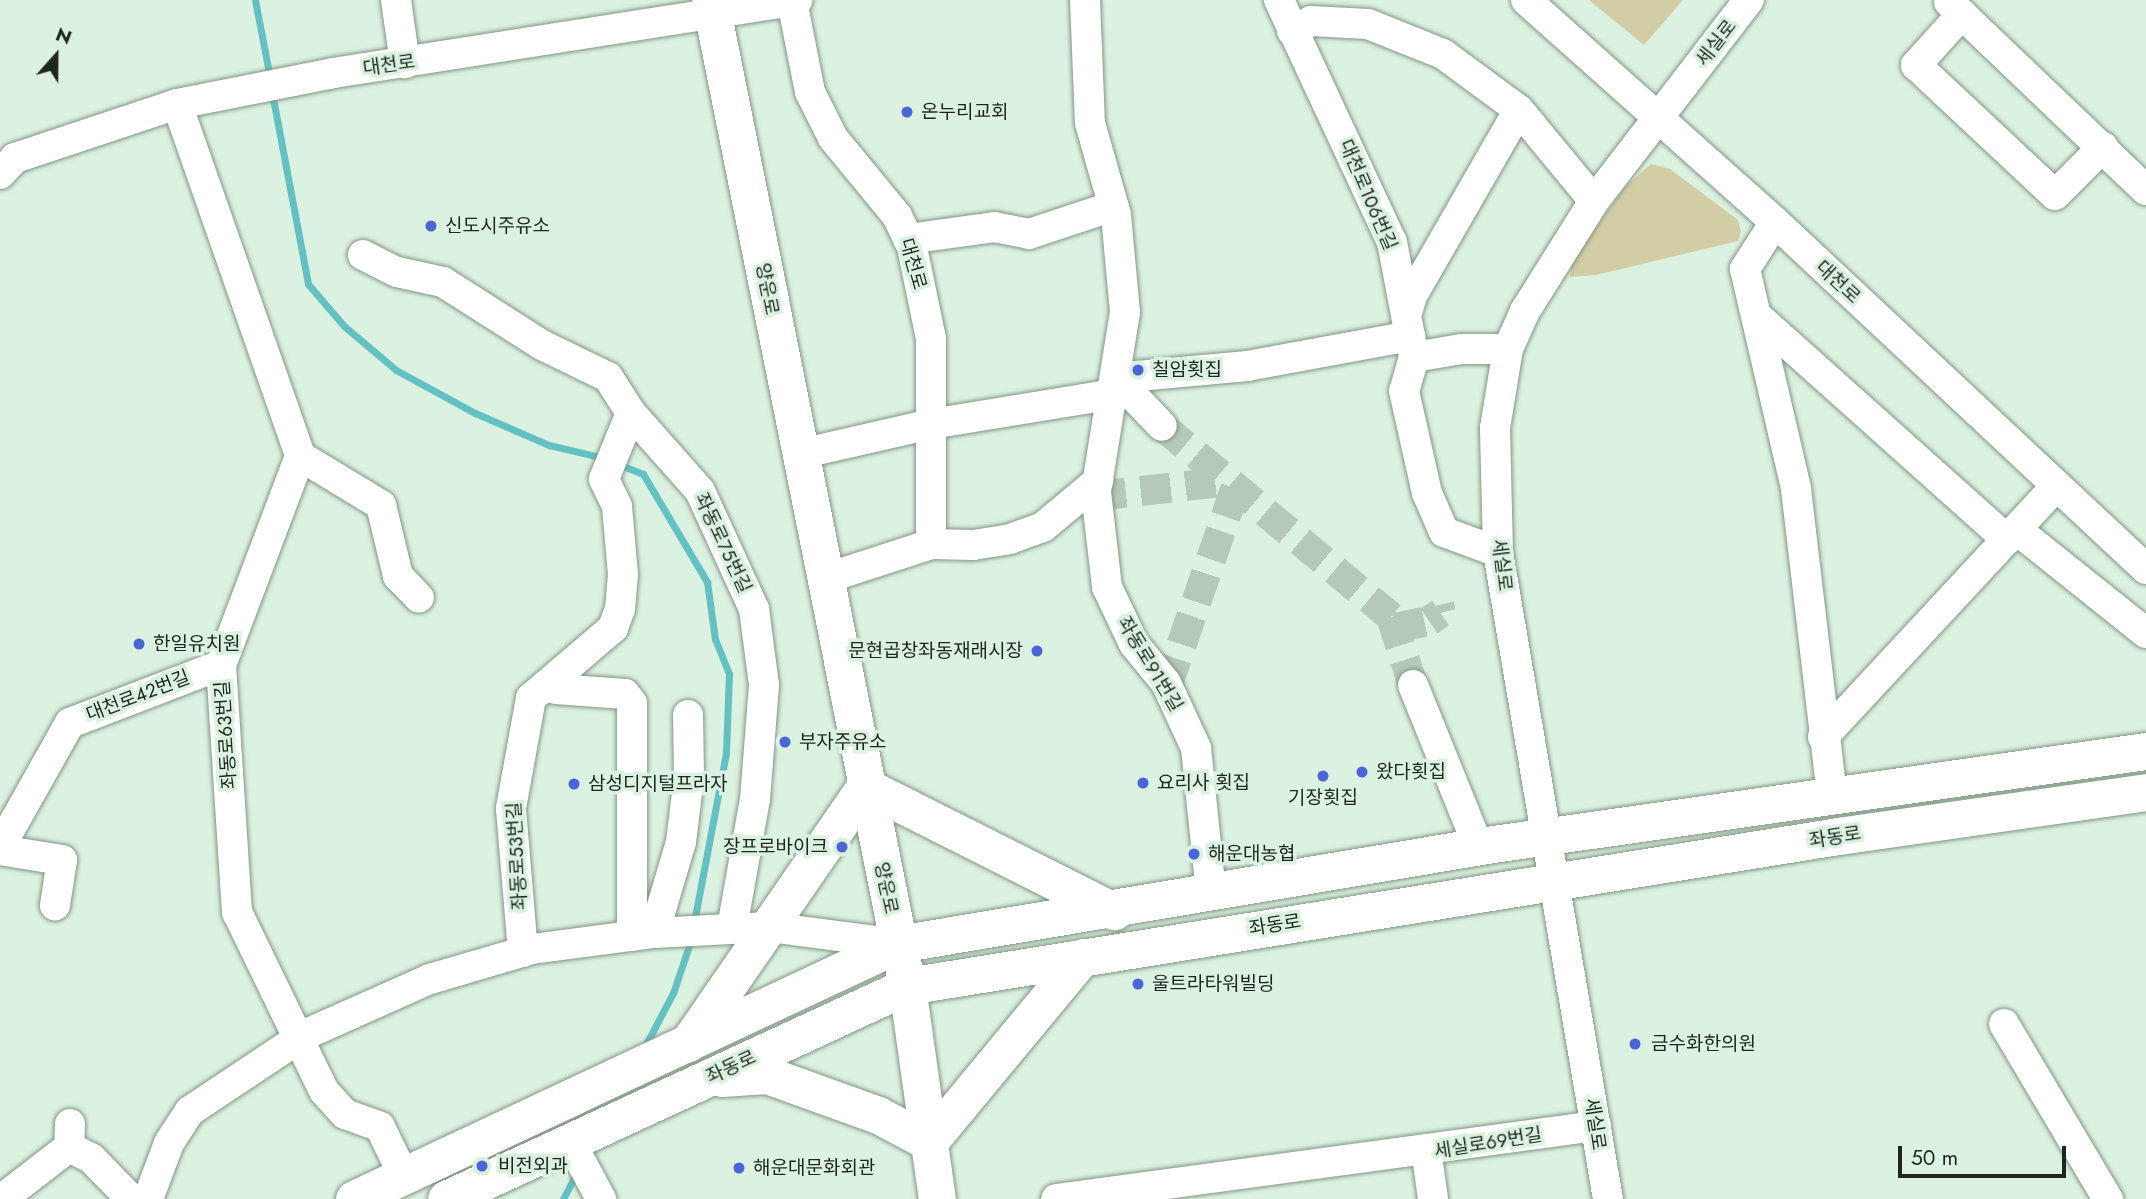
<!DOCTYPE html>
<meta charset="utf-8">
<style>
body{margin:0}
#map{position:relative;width:2146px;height:1199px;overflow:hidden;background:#dcf2e0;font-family:Jost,"Noto Sans KR",sans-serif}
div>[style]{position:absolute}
.green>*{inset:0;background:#d2cda4}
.stream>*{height:7px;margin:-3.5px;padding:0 3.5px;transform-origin:3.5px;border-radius:3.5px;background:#63c1c3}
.minor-tunnel>*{height:30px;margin-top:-15px;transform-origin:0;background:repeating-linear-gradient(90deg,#b6c9b9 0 30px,transparent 0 45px)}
.roads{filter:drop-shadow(0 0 2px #829685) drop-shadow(0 0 2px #829685)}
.minor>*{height:30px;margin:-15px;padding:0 15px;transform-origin:15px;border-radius:15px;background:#fff}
.major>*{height:37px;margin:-18.5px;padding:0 18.5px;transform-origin:18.5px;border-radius:18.5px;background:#fff}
.dots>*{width:19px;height:19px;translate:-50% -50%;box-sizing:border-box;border:4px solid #dcf2e0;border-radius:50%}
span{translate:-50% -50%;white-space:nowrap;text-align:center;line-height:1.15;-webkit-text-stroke:7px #dcf2e0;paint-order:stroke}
.street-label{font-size:19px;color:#1e261f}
.poi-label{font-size:19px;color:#1e261f}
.left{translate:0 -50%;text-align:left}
.right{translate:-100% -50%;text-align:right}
.north{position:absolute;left:21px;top:21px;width:70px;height:70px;-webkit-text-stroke:5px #dcf2e0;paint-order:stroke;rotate:21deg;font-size:19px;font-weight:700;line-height:28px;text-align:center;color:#1e261f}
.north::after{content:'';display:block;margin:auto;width:24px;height:32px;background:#1e261f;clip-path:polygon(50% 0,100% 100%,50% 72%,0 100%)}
.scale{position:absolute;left:1898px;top:1146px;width:168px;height:32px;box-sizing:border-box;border:4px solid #1e261f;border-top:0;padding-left:9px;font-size:21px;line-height:24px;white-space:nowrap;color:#1e261f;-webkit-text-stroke:5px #dcf2e0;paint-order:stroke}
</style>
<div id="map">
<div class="green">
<div style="clip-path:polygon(1589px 0,1683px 0,1644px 45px)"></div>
<div style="clip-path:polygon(1651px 164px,1670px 169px,1738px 220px,1741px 232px,1738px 241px,1596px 275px,1570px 277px,1572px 261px,1625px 187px)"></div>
</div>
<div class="stream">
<div style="left:255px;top:0;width:79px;rotate:79.1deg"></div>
<div style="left:272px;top:93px;width:194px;rotate:79.3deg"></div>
<div style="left:308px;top:284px;width:55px;rotate:49.4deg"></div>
<div style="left:344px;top:326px;width:68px;rotate:40.2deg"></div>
<div style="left:396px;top:370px;width:90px;rotate:28.6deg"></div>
<div style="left:475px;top:413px;width:81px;rotate:23.4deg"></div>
<div style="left:549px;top:445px;width:57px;rotate:13.3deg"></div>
<div style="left:618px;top:464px;width:27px;rotate:22deg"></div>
<div style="left:643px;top:474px;width:126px;rotate:59.3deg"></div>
<div style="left:707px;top:582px;width:58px;rotate:82deg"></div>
<div style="left:715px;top:639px;width:38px;rotate:68deg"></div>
<div style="left:729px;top:674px;width:79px;rotate:92.2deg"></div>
<div style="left:726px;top:753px;width:172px;rotate:100.7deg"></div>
<div style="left:644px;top:1048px;width:62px;rotate:-62.2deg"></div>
<div style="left:673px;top:993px;width:59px;rotate:-71.3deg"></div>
<div style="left:563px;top:1199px;width:30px;rotate:-63deg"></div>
</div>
<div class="minor-tunnel">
<div style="left:1162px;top:426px;width:298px;rotate:39.8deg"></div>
<div style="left:1391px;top:617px;width:71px;rotate:72.1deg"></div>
<div style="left:1096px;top:496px;width:134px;rotate:-6.4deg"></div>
<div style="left:1395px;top:628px;width:35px;rotate:-12deg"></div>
<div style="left:1429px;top:621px;width:14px;rotate:-34deg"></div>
<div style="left:1441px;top:613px;width:8px;rotate:-104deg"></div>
<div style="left:1167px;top:687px;width:212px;rotate:-71deg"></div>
</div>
<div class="roads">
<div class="minor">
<div style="left:396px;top:0;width:64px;rotate:81.9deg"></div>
<div style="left:1085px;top:0;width:123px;rotate:87.7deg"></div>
<div style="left:1090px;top:123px;width:96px;rotate:74.2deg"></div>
<div style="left:1116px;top:215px;width:97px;rotate:84.7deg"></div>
<div style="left:1125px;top:312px;width:182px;rotate:99.2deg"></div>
<div style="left:1096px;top:492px;width:96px;rotate:83.4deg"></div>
<div style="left:1107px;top:587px;width:63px;rotate:64.7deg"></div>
<div style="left:1134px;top:644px;width:50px;rotate:50.6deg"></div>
<div style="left:1166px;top:683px;width:72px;rotate:65.2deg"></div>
<div style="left:1196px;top:748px;width:147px;rotate:84.1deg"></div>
<div style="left:1279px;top:0;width:267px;rotate:65deg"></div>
<div style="left:1392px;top:242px;width:117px;rotate:79.2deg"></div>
<div style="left:1414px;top:357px;width:49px;rotate:-9.5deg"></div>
<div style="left:1462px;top:349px;width:46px"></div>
<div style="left:1526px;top:0;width:334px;rotate:41.7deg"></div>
<div style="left:1775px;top:222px;width:508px;rotate:43.09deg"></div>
<div style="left:792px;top:1px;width:93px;rotate:78.8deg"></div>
<div style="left:810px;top:92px;width:51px;rotate:63.4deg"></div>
<div style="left:833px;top:138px;width:101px;rotate:50.6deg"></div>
<div style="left:897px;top:216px;width:34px;rotate:64deg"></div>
<div style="left:912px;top:247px;width:94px;rotate:78.3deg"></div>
<div style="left:931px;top:339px;width:205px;rotate:90deg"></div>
<div style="left:1949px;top:2px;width:272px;rotate:43.7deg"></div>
<div style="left:1962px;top:14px;width:69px;rotate:132deg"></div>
<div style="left:1916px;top:65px;width:190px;rotate:43.1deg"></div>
<div style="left:2055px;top:195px;width:68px;rotate:-45deg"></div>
<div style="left:1292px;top:31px;width:21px;rotate:-28deg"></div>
<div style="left:1311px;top:21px;width:57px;rotate:3deg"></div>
<div style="left:1368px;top:24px;width:81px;rotate:21.8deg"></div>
<div style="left:1443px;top:54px;width:94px;rotate:36.4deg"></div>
<div style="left:1519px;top:110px;width:118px;rotate:50.5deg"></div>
<div style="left:177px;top:104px;width:373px;rotate:70.7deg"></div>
<div style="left:300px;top:456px;width:223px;rotate:110.7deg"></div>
<div style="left:221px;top:665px;width:248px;rotate:86.3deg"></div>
<div style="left:237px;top:912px;width:199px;rotate:64.1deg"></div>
<div style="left:324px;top:1091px;width:31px;rotate:48deg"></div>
<div style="left:345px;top:1114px;width:37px;rotate:20deg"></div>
<div style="left:380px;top:1127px;width:55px;rotate:63.9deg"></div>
<div style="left:0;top:174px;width:22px;rotate:-47deg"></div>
<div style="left:15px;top:158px;width:171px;rotate:-18.4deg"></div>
<div style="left:177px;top:104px;width:159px;rotate:-11.2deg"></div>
<div style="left:333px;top:73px;width:470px;rotate:-8.9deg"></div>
<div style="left:1775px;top:222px;width:56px;rotate:122.6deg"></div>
<div style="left:1745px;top:269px;width:226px;rotate:76.9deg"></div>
<div style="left:1796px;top:489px;width:309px;rotate:83.3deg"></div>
<div style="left:908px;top:239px;width:87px;rotate:-7.9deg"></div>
<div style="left:994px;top:227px;width:36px;rotate:11deg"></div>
<div style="left:1029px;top:234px;width:89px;rotate:-18.4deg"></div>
<div style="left:363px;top:255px;width:38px;rotate:27deg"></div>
<div style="left:397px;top:272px;width:47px;rotate:12.3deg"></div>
<div style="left:443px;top:282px;width:117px;rotate:32.5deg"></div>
<div style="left:542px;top:345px;width:73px;rotate:25.9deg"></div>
<div style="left:608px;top:377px;width:43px;rotate:57.4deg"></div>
<div style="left:631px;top:413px;width:104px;rotate:48.5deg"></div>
<div style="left:700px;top:491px;width:130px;rotate:65.4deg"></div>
<div style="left:754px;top:609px;width:77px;rotate:82.5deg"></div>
<div style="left:764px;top:685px;width:114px;rotate:94.5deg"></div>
<div style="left:755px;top:799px;width:131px;rotate:100.1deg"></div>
<div style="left:1406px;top:315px;width:22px;rotate:-72deg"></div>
<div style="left:1413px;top:294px;width:212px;rotate:-60.1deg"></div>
<div style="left:1758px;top:317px;width:334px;rotate:41.8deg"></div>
<div style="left:1414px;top:357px;width:35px;rotate:106deg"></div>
<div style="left:1404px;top:391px;width:105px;rotate:77.3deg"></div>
<div style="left:1427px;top:493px;width:43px;rotate:66.4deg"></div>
<div style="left:1444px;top:532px;width:58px;rotate:20.3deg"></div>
<div style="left:1116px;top:378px;width:132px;rotate:-5.2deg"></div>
<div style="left:1247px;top:366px;width:166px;rotate:-10.4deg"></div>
<div style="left:1116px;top:378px;width:66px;rotate:46.2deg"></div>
<div style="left:800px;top:454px;width:134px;rotate:-12.9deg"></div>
<div style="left:931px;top:424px;width:185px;rotate:-9.3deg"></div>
<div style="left:300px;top:456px;width:95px;rotate:31.2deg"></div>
<div style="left:381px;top:505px;width:73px;rotate:76.5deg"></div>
<div style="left:398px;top:576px;width:30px;rotate:46deg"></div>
<div style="left:2017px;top:530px;width:165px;rotate:38.6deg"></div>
<div style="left:824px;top:579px;width:113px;rotate:-18.1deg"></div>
<div style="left:931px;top:544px;width:42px;rotate:1.4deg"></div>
<div style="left:973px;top:545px;width:37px;rotate:-9deg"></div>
<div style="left:1010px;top:539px;width:35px;rotate:-20deg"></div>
<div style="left:1043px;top:527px;width:72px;rotate:-39.9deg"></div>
<div style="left:1413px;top:685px;width:174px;rotate:68deg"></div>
<div style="left:556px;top:689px;width:69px;rotate:4.1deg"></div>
<div style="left:625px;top:694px;width:11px;rotate:52deg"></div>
<div style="left:632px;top:703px;width:233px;rotate:90deg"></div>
<div style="left:1823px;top:737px;width:342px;rotate:-47.1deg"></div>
<div style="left:0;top:847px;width:142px;rotate:-60.6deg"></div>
<div style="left:70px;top:723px;width:162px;rotate:-21deg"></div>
<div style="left:0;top:850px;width:63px;rotate:9.2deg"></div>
<div style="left:62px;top:860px;width:46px;rotate:98.8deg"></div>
<div style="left:654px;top:933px;width:95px;rotate:-73.5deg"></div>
<div style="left:681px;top:842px;width:65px;rotate:-83deg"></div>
<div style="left:689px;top:777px;width:62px;rotate:-90.9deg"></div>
<div style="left:523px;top:952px;width:144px;rotate:-94.8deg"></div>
<div style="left:511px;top:808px;width:112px;rotate:-79.7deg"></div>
<div style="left:531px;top:698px;width:108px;rotate:-40.5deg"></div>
<div style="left:613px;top:628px;width:20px;rotate:-70deg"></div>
<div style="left:620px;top:609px;width:34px;rotate:-85deg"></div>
<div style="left:623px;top:575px;width:69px;rotate:-95deg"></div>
<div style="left:617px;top:506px;width:30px;rotate:-116deg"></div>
<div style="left:604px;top:479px;width:71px;rotate:-67.8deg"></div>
<div style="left:2004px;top:1024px;width:204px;rotate:59.3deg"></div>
<div style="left:70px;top:1124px;width:23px;rotate:92deg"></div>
<div style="left:69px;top:1147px;width:25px;rotate:27deg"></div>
<div style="left:91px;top:1158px;width:57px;rotate:45.7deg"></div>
<div style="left:571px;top:1143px;width:64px;rotate:61.8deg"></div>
<div style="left:1426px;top:1149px;width:50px;rotate:82deg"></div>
<div style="left:7px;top:1195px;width:78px;rotate:-37.7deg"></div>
<div style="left:148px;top:1199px;width:60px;rotate:-69.4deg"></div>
<div style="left:169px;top:1143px;width:38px;rotate:-57deg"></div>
<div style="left:190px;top:1111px;width:137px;rotate:-33.7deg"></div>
<div style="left:304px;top:1035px;width:138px;rotate:-24deg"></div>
<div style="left:430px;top:979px;width:106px;rotate:-16.4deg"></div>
<div style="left:532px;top:949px;width:123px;rotate:-7.5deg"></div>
<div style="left:654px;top:933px;width:115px;rotate:-3deg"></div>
<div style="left:769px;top:927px;width:130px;rotate:7.5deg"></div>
<div style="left:1056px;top:1199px;width:545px;rotate:-7.7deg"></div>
<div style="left:1608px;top:1199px;width:656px;rotate:-99.65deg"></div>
<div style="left:1498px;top:552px;width:124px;rotate:-91.4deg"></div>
<div style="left:1495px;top:428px;width:80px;rotate:-80.7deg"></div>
<div style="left:1508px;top:349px;width:42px;rotate:-65.9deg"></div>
<div style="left:1525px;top:311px;width:130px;rotate:-57.9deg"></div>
<div style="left:1594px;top:201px;width:254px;rotate:-52.4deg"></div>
</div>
<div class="major">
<div style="left:710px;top:0;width:1005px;rotate:78.7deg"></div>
<div style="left:907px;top:986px;width:215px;rotate:82deg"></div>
<div style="left:688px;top:1043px;width:312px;rotate:-55.4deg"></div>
<div style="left:865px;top:786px;width:279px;rotate:26.7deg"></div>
<div style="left:722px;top:1078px;width:45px;rotate:-3.8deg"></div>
<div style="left:767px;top:1075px;width:118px;rotate:19.8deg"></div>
<div style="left:878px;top:1115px;width:58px;rotate:27.9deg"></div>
<div style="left:929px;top:1142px;width:240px;rotate:-50.4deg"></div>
<div style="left:354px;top:1199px;width:601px;rotate:-25.11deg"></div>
<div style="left:898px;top:944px;width:603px;rotate:-9.54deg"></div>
<div style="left:1493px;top:844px;width:660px;rotate:-8.11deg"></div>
<div style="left:446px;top:1199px;width:508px;rotate:-24.8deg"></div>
<div style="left:907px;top:986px;width:943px;rotate:-9.15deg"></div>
<div style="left:1838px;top:836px;width:311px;rotate:-8.1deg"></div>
</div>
</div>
<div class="dots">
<div style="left:907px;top:112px;background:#4a65d9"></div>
<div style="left:431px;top:226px;background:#4a65d9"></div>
<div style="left:1138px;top:370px;background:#4a65d9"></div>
<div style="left:139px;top:644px;background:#4a65d9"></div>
<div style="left:1037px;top:651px;background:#4a65d9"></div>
<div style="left:785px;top:742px;background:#4a65d9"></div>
<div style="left:1362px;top:772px;background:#4a65d9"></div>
<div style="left:1323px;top:776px;background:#4a65d9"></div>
<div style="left:1143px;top:783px;background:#4a65d9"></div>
<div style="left:574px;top:784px;background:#4a65d9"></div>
<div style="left:842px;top:847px;background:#4a65d9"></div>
<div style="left:1194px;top:854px;background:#4a65d9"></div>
<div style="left:1138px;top:984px;background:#4a65d9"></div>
<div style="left:1635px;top:1044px;background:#4a65d9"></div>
<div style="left:482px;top:1166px;background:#4a65d9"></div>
<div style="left:739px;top:1168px;background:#4a65d9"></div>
</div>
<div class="street-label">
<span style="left:1716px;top:43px;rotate:-52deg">세실로</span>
<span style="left:389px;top:65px;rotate:-8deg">대천로</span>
<span style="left:1368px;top:195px;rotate:67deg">대천로106번길</span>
<span style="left:913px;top:264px;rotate:74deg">대천로</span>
<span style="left:1838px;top:282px;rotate:43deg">대천로</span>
<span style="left:767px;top:289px;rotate:79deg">양운로</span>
<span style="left:723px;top:543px;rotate:65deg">좌동로75번길</span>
<span style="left:1502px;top:565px;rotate:83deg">세실로</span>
<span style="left:1150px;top:664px;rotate:59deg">좌동로91번길</span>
<span style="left:138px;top:696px;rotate:-21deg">대천로42번길</span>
<span style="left:226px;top:735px;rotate:-94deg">좌동로63번길</span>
<span style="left:1835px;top:837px;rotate:-9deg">좌동로</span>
<span style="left:517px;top:856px;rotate:-93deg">좌동로53번길</span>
<span style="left:886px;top:888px;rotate:78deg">양운로</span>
<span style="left:1275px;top:925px;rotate:-9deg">좌동로</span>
<span style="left:731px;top:1067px;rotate:-25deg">좌동로</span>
<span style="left:1595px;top:1124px;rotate:81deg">세실로</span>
<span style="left:1488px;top:1143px;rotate:-9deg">세실로69번길</span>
</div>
<div class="poi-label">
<span class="left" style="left:921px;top:112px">온누리교회</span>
<span class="left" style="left:445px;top:226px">신도시주유소</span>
<span class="left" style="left:1152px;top:370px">칠암횟집</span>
<span class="left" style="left:153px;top:644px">한일유치원</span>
<span class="right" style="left:1023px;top:651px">문현곱창좌동재래시장</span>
<span class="left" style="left:799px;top:742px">부자주유소</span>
<span class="left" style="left:1376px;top:772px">왔다횟집</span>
<span class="left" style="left:1157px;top:783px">요리사 횟집</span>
<span class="left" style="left:588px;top:784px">삼성디지털프라자</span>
<span style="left:1323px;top:798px">기장횟집</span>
<span class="right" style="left:828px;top:847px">장프로바이크</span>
<span class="left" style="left:1208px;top:854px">해운대농협</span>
<span class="left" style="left:1152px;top:984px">울트라타워빌딩</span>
<span class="left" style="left:1651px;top:1044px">금수화한의원</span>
<span class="left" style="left:498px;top:1166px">비전외과</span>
<span class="left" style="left:753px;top:1168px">해운대문화회관</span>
</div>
<div class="north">N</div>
<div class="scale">50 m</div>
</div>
